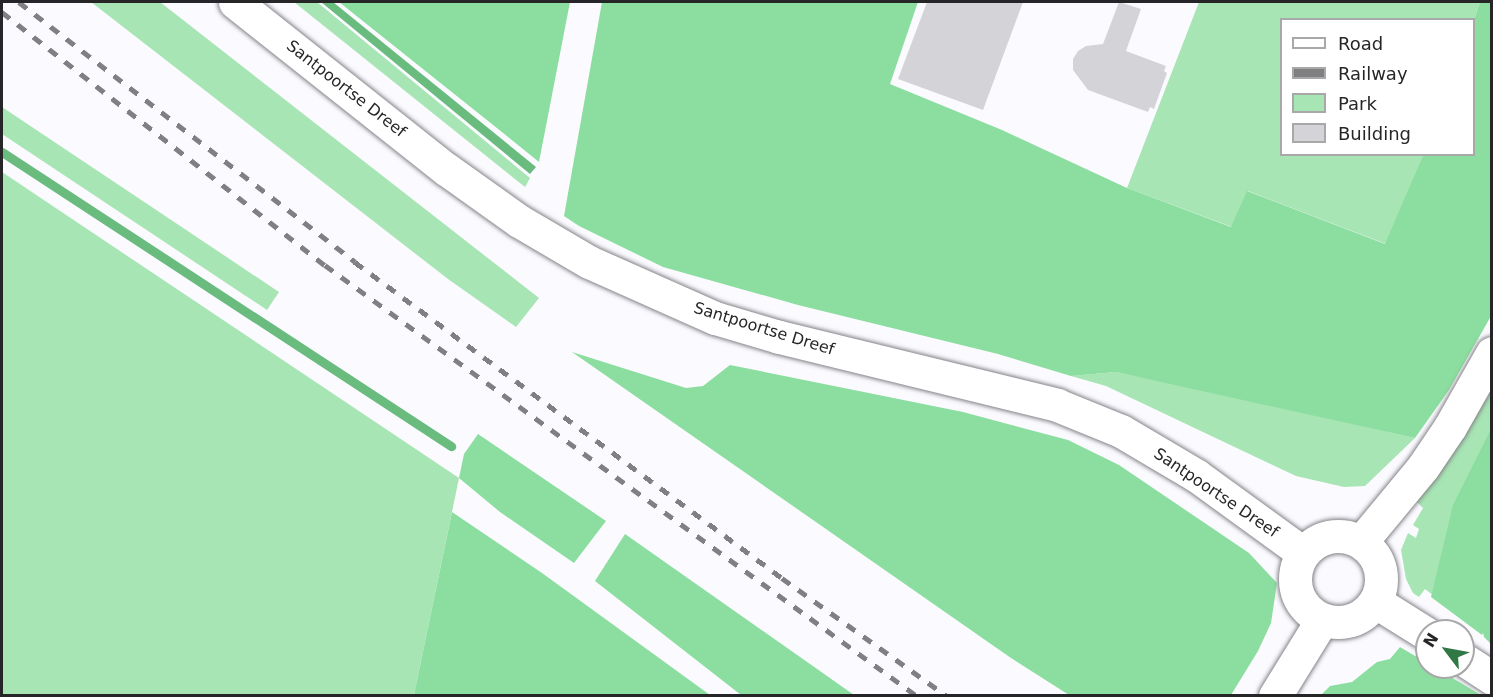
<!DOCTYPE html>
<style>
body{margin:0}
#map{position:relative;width:1493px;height:697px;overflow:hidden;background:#fbfaff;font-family:"DejaVu Sans",sans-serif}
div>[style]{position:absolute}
.green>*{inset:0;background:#a7e5b4}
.forest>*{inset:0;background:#8bde9f}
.water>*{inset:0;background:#69bb7e}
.stream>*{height:9px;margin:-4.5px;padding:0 4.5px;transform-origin:4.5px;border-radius:4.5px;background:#69bb7e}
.building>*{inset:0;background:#d4d4d8}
.roads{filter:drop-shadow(0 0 2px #858489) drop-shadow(0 0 2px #858489)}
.tertiary>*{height:33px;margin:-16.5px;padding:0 16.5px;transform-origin:16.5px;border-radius:16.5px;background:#fff}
.tertiary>.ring{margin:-16.5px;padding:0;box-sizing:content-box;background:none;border:33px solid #fff;border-radius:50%}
.rail>*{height:4.5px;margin-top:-2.25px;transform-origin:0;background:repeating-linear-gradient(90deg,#808083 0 10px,transparent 0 20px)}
span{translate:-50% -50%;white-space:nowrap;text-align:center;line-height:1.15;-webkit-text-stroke:5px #fff;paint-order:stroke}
.street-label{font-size:16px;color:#262628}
.frame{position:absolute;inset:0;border:3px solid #262628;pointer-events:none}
.legend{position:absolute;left:1280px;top:18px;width:195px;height:138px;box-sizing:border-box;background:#fff;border:2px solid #a8a8a9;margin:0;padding:8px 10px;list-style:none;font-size:18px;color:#262628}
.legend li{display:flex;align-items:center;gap:12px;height:30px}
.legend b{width:30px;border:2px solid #a8a8a9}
.north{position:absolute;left:1415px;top:619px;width:60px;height:60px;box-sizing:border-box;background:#fff;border:2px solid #a8a8a9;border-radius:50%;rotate:302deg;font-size:16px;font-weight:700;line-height:24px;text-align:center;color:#262628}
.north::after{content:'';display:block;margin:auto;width:21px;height:27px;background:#307846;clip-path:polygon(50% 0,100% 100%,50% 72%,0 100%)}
</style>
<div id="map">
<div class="green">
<div style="clip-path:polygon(91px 2px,160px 2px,539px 298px,516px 327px,448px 279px)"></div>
<div style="clip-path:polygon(294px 2px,317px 2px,530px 178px,525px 187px)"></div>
<div style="clip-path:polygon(1199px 2px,1480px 2px,1474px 20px,1282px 20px,1282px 154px,1423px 155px,1386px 244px,1248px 191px,1232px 227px,1127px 188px)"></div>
<div style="clip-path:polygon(2px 107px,279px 292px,267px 310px,2px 134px)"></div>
<div style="clip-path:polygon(2px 172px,459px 478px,414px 695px,2px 695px)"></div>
<div style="clip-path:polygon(1116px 372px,1199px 389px,1415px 438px,1365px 486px,1344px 487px,1296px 476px,1106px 386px,1071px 376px)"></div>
<div style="clip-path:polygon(1491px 374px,1491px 640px,1425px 589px,1419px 597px,1413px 593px,1406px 579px,1401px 550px,1408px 533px,1416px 538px,1419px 529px,1413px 525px,1423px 508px,1417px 502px)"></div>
</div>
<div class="forest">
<div style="clip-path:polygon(339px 2px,570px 2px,539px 162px,513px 141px)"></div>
<div style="clip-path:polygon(602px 2px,918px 2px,890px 84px,1002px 130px,1127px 188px,1231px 227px,1247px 191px,1385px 244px,1423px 155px,1474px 154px,1474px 20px,1480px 2px,1491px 2px,1491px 316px,1449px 390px,1415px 438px,1116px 372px,1071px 376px,998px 354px,798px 305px,663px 267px,579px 226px,564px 216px)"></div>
<div style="clip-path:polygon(572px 352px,686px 388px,703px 386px,730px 365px,963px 412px,1068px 440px,1119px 465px,1249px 553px,1277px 583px,1271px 623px,1258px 651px,1231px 695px,1069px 695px,1011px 658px)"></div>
<div style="clip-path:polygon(1491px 429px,1491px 644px,1484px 637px,1483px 632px,1482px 635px,1431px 597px,1453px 505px)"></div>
<div style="clip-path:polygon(478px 434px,606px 521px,574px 563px,500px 512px,459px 478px,464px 454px)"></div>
<div style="clip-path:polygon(452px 512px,542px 573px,710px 695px,414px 695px)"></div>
<div style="clip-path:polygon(625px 534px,810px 664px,854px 695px,741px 695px,595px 581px)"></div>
<div style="clip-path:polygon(1400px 647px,1427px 663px,1427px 667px,1434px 667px,1481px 695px,1321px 695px,1330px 686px,1352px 682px,1377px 662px,1390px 659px)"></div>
</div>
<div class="water">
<div style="clip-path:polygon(321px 2px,333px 2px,536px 167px,530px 174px)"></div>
</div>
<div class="stream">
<div style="left:2px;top:152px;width:537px;rotate:33.22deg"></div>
</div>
<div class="building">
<div style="clip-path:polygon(927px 2px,1023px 2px,983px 110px,898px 79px)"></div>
<div style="clip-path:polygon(1119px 2px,1141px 9px,1126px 51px,1166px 66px,1164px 71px,1167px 73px,1154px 109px,1150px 107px,1148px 112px,1088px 90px,1073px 70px,1073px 59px,1078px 51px,1086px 46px,1103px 44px)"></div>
</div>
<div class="roads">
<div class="tertiary">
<div style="left:235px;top:2px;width:269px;rotate:38.4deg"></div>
<div style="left:446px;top:169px;width:90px;rotate:35.5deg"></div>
<div style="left:519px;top:221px;width:81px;rotate:30.4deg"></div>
<div style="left:589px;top:262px;width:138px;rotate:24deg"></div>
<div style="left:715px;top:318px;width:67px;rotate:16.5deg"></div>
<div style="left:779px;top:337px;width:286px;rotate:13.7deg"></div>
<div style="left:1057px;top:405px;width:69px;rotate:22.1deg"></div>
<div style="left:1121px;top:431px;width:88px;rotate:30.6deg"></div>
<div style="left:1197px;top:476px;width:131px;rotate:36deg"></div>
<div class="ring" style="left:1295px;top:536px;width:53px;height:53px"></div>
<div style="left:1361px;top:542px;width:97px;rotate:-50.4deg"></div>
<div style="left:1423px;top:467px;width:48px;rotate:-56deg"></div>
<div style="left:1450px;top:427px;width:85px;rotate:-60.4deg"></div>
<div style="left:1376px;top:602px;width:60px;rotate:32.1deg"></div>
<div style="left:1463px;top:659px;width:35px;rotate:33deg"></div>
<div style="left:1275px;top:696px;width:89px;rotate:-58.3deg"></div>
</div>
</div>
<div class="rail">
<div style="left:19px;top:2px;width:425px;rotate:37.7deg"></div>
<div style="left:355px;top:262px;width:531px;rotate:36.5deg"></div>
<div style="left:782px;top:578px;width:203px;rotate:35.6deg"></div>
<div style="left:2px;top:12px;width:410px;rotate:38.1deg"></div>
<div style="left:325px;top:265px;width:732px;rotate:36.06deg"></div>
</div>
<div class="street-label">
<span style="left:346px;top:89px;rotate:38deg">Santpoortse Dreef</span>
<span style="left:764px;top:329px;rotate:17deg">Santpoortse Dreef</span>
<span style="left:1216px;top:493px;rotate:34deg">Santpoortse Dreef</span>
</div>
<div class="frame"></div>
<ul class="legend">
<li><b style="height:8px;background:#fff"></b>Road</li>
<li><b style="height:8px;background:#808083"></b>Railway</li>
<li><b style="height:16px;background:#a7e5b4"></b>Park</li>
<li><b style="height:16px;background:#d4d4d8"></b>Building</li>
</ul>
<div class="north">N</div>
</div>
